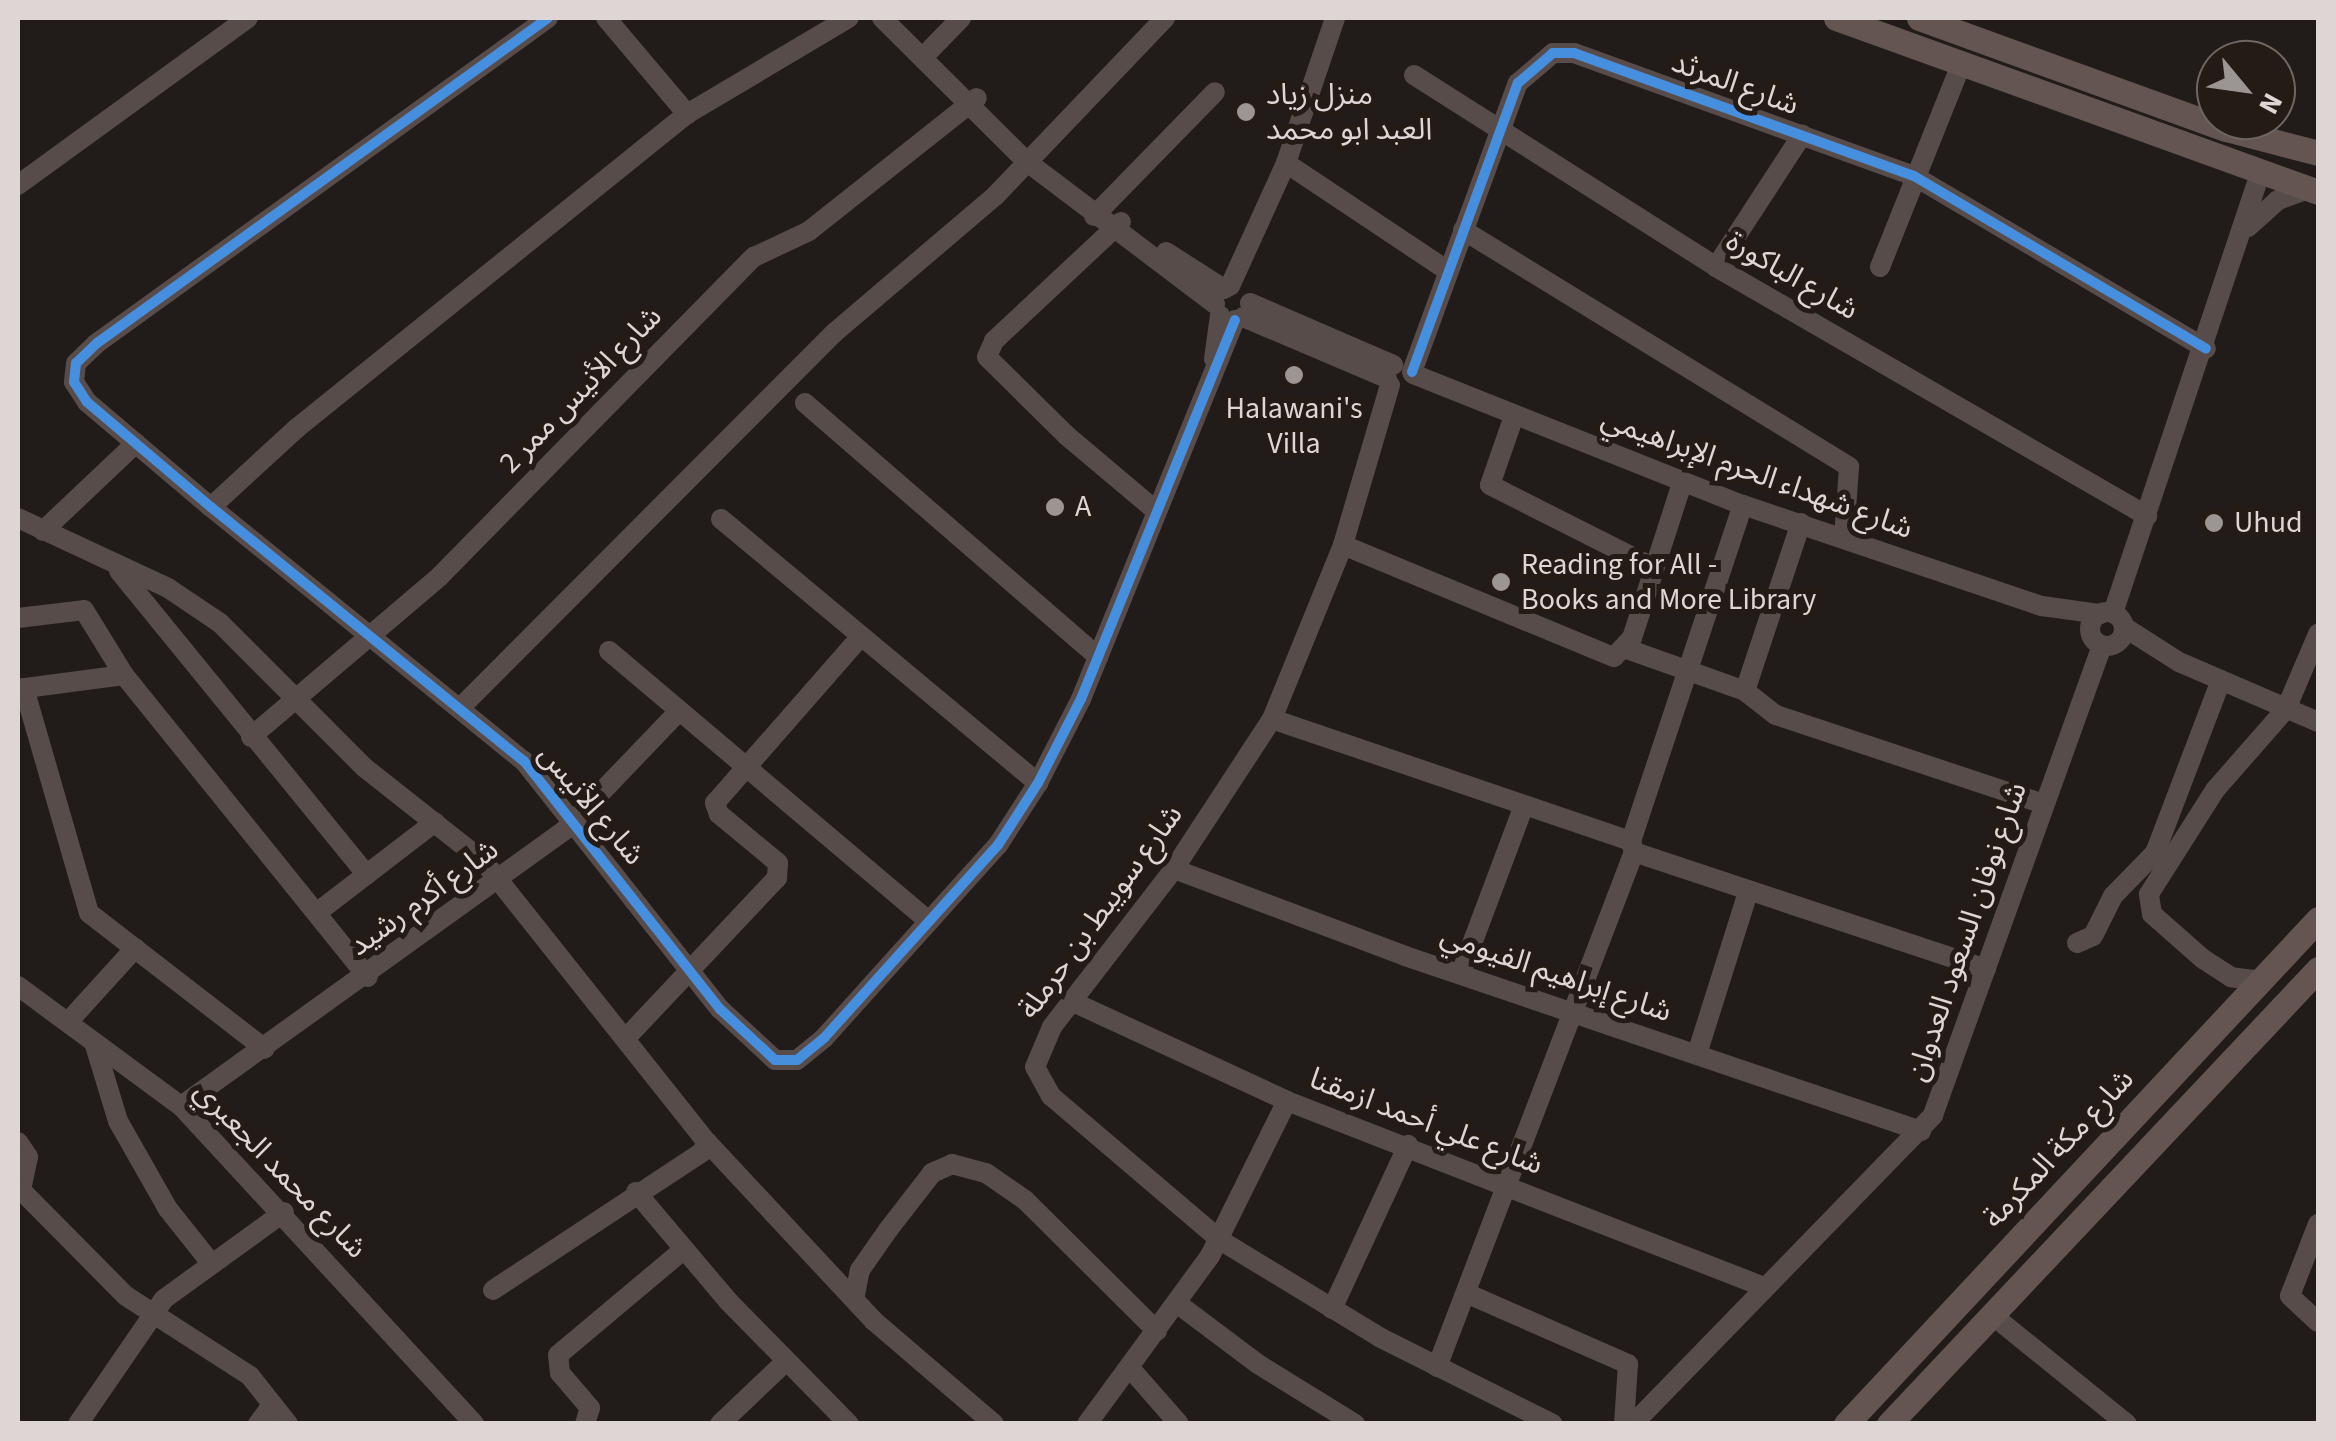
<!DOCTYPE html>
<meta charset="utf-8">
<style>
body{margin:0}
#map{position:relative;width:2336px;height:1441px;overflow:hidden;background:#211c1a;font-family:"Source Sans 3","Noto Sans Arabic",sans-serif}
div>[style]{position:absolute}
.minor>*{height:20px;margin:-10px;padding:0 10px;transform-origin:10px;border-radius:10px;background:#584c4a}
.minor>.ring{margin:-10px;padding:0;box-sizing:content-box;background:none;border:20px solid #584c4a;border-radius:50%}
.major>*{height:25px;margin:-12.5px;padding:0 12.5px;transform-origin:12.5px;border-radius:12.5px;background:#645552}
.cycleway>*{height:10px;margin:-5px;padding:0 5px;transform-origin:5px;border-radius:5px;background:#468fdf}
.dots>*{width:28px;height:28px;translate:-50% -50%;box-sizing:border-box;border:5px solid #241b17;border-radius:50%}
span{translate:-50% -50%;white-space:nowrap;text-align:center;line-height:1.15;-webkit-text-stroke:10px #241b17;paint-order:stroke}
.street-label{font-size:30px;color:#ddd6d4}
.poi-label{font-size:30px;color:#ddd6d4}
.left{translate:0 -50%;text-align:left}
.frame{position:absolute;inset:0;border:20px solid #ddd6d4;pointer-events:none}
.north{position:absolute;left:2196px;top:40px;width:100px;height:100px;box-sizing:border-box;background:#241b17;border:2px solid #6e6663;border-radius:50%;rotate:119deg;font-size:28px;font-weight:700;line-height:40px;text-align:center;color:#ddd6d4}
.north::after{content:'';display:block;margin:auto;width:35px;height:45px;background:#9b9593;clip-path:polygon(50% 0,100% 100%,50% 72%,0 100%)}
</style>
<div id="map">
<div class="minor">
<div style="left:548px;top:18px;width:556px;rotate:144.22deg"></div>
<div style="left:97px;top:343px;width:29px;rotate:136deg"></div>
<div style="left:76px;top:363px;width:19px;rotate:96deg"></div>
<div style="left:74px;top:382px;width:24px;rotate:57deg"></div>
<div style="left:87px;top:402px;width:162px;rotate:40.3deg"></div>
<div style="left:211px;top:507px;width:403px;rotate:39.1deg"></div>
<div style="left:524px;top:761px;width:316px;rotate:51.7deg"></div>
<div style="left:720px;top:1009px;width:75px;rotate:42.8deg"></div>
<div style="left:775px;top:1060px;width:22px"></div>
<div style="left:797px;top:1060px;width:35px;rotate:-39deg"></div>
<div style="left:824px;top:1038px;width:260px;rotate:-48deg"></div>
<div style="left:998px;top:845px;width:74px;rotate:-57.2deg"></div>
<div style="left:1038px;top:783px;width:94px;rotate:-62.9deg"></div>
<div style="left:1081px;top:699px;width:409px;rotate:-67.9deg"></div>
<div style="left:606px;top:18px;width:126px;rotate:49.8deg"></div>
<div style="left:882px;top:18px;width:203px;rotate:44.8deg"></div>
<div style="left:1026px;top:161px;width:237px;rotate:37.1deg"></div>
<div style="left:930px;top:50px;width:45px;rotate:-45.9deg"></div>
<div style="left:1414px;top:75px;width:358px;rotate:32.4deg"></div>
<div style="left:1716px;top:267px;width:498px;rotate:30deg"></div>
<div style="left:1286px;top:163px;width:195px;rotate:33.7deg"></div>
<div style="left:18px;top:185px;width:284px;rotate:-36deg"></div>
<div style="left:1094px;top:216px;width:173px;rotate:-45.7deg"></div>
<div style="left:1121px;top:222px;width:174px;rotate:136.9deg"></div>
<div style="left:994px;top:341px;width:17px;rotate:114deg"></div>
<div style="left:987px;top:357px;width:111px;rotate:44.6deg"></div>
<div style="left:1066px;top:435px;width:115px;rotate:40.1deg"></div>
<div style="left:2248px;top:227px;width:40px;rotate:-42deg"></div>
<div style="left:2278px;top:200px;width:32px;rotate:-20deg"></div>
<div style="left:1463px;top:230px;width:453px;rotate:31.5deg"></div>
<div style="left:1849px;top:467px;width:71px;rotate:94deg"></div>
<div style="left:1166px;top:252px;width:69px;rotate:32.5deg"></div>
<div style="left:1716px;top:267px;width:158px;rotate:-56.9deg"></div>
<div style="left:1880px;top:267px;width:219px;rotate:-68.2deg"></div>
<div style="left:1230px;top:286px;width:135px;rotate:-65.5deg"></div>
<div style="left:1286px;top:163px;width:153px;rotate:-71.3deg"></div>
<div style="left:1250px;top:303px;width:156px;rotate:23.4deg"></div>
<div style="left:1243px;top:317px;width:156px;rotate:23deg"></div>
<div style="left:1214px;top:359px;width:44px;rotate:-82.2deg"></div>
<div style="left:1412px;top:372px;width:308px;rotate:-69.9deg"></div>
<div style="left:1518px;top:83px;width:46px;rotate:-40.6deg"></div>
<div style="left:1553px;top:53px;width:21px"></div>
<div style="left:1574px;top:53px;width:362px;rotate:19.9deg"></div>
<div style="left:1914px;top:176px;width:339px;rotate:30.6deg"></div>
<div style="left:1413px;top:374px;width:355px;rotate:21.7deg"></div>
<div style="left:1743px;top:505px;width:316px;rotate:18.7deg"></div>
<div style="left:2042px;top:606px;width:59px;rotate:7.9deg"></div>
<div style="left:1390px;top:385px;width:167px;rotate:106.4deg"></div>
<div style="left:1343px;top:545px;width:188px;rotate:112.2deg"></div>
<div style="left:1272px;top:719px;width:179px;rotate:123.2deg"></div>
<div style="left:1174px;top:869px;width:200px;rotate:127.7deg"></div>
<div style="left:1052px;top:1027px;width:43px;rotate:113deg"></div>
<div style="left:1035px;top:1067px;width:33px;rotate:61deg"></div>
<div style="left:1051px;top:1096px;width:222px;rotate:40.4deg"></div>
<div style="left:1220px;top:1240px;width:188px;rotate:31.3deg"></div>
<div style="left:1381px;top:1338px;width:192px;rotate:26.6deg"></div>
<div style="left:805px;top:403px;width:388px;rotate:40.9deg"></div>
<div style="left:1514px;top:416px;width:73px;rotate:109.2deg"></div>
<div style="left:1490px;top:485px;width:184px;rotate:26.8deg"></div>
<div style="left:211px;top:507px;width:117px;rotate:-42.6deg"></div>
<div style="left:297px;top:428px;width:501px;rotate:-38.84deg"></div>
<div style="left:687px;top:114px;width:188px;rotate:-30.7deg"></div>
<div style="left:18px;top:518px;width:166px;rotate:25deg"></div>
<div style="left:168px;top:588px;width:63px;rotate:33.9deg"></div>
<div style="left:220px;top:623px;width:205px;rotate:45deg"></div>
<div style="left:365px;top:768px;width:152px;rotate:38.3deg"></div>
<div style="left:484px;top:862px;width:358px;rotate:51.5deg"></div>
<div style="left:707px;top:1142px;width:245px;rotate:47deg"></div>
<div style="left:874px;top:1321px;width:158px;rotate:40.6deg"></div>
<div style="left:721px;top:519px;width:413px;rotate:39.8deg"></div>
<div style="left:43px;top:531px;width:128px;rotate:-43.4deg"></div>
<div style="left:1343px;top:545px;width:293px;rotate:22.5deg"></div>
<div style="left:1614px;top:657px;width:26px;rotate:-47deg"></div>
<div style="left:1632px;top:638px;width:163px;rotate:-72.1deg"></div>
<div style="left:119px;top:571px;width:392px;rotate:50.8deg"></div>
<div class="ring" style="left:2090px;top:612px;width:14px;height:14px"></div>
<div style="left:2113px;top:613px;width:467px;rotate:-71.5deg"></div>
<div style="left:18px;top:618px;width:66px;rotate:-6.9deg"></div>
<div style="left:84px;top:610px;width:76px;rotate:58.4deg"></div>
<div style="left:2124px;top:627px;width:65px;rotate:32.5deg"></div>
<div style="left:2179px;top:662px;width:151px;rotate:23.3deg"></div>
<div style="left:1627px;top:649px;width:125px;rotate:19.6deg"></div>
<div style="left:1745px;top:691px;width:39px;rotate:38deg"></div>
<div style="left:1776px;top:715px;width:281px;rotate:18.4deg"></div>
<div style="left:609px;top:651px;width:419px;rotate:40.2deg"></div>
<div style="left:24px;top:688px;width:234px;rotate:73.9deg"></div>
<div style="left:89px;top:913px;width:222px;rotate:37.7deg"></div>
<div style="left:18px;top:689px;width:107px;rotate:-7.5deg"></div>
<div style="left:124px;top:675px;width:388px;rotate:51.1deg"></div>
<div style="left:1745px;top:691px;width:177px;rotate:-71.6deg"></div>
<div style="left:460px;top:708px;width:530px;rotate:-45.08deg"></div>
<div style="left:834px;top:333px;width:211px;rotate:-40.4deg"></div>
<div style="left:995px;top:196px;width:246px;rotate:-46.3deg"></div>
<div style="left:1272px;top:719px;width:379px;rotate:18.8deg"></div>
<div style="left:251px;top:737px;width:248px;rotate:-40.4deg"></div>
<div style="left:440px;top:576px;width:448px;rotate:-45.5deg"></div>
<div style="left:754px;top:257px;width:61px;rotate:-25.3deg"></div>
<div style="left:809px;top:231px;width:214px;rotate:-38.4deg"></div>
<div style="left:1634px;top:852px;width:371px;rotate:18.4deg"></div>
<div style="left:1634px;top:852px;width:11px;rotate:-105deg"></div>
<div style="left:1631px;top:841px;width:354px;rotate:-71.6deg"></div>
<div style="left:1174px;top:869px;width:247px;rotate:20.6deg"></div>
<div style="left:1405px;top:956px;width:545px;rotate:18.73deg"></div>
<div style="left:319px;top:911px;width:146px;rotate:-37.5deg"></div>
<div style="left:2077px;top:943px;width:17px;rotate:-24deg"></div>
<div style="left:2093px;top:936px;width:45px;rotate:-63.4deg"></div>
<div style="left:2113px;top:896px;width:60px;rotate:-45.7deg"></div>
<div style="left:2155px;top:853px;width:185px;rotate:-69.1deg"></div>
<div style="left:1461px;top:973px;width:176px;rotate:-69.4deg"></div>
<div style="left:2262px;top:981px;width:31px;rotate:-173deg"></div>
<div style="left:2231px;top:977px;width:33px;rotate:-147deg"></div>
<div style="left:2203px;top:959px;width:68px;rotate:-138.6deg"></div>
<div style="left:2152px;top:914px;width:20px;rotate:-99deg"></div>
<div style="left:2149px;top:894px;width:123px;rotate:-57.6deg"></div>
<div style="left:2215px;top:790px;width:108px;rotate:-48.8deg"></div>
<div style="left:2286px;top:709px;width:82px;rotate:-66.9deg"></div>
<div style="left:18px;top:986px;width:202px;rotate:36.4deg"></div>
<div style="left:181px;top:1106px;width:432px;rotate:47.3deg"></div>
<div style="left:1071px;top:1001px;width:238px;rotate:24.8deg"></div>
<div style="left:1287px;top:1101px;width:512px;rotate:21.3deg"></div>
<div style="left:68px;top:1022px;width:100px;rotate:-47.8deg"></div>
<div style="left:627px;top:1037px;width:219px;rotate:-46.7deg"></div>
<div style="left:777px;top:878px;width:15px;rotate:-86deg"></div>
<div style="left:778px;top:863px;width:77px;rotate:-140.3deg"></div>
<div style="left:719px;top:814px;width:12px;rotate:-110deg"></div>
<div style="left:715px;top:803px;width:222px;rotate:-48.8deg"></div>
<div style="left:94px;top:1042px;width:83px;rotate:73.1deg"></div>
<div style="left:118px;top:1121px;width:101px;rotate:60.4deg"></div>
<div style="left:168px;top:1209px;width:69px;rotate:51.5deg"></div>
<div style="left:1697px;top:1054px;width:170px;rotate:-72.5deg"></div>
<div style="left:181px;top:1106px;width:473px;rotate:-35.7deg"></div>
<div style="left:565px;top:830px;width:165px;rotate:-46.2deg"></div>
<div style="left:18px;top:1142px;width:18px;rotate:56deg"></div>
<div style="left:28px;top:1157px;width:33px;rotate:102deg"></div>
<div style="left:18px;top:1187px;width:153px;rotate:45.3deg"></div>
<div style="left:126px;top:1296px;width:148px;rotate:32.8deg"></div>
<div style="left:250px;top:1376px;width:61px;rotate:51.6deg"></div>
<div style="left:636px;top:1192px;width:144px;rotate:49.8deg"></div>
<div style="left:729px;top:1302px;width:171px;rotate:45.5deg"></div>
<div style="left:2318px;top:1224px;width:77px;rotate:111.3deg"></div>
<div style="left:2290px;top:1296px;width:38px;rotate:43deg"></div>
<div style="left:493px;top:1290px;width:250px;rotate:-33.4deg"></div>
<div style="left:702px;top:1152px;width:11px;rotate:-63deg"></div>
<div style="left:1466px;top:1293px;width:177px;rotate:23.7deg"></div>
<div style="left:1628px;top:1364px;width:60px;rotate:93.8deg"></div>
<div style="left:855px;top:1295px;width:25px;rotate:-79deg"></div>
<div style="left:860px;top:1270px;width:49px;rotate:-55deg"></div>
<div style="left:888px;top:1230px;width:72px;rotate:-52.3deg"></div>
<div style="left:932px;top:1173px;width:22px;rotate:-24deg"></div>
<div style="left:952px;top:1164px;width:35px;rotate:15deg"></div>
<div style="left:986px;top:1173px;width:47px;rotate:34.7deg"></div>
<div style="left:1025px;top:1200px;width:186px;rotate:44.8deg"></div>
<div style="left:1178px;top:1304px;width:100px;rotate:36.9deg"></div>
<div style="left:1258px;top:1364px;width:114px;rotate:31.7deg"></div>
<div style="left:1332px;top:1309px;width:181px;rotate:-65.1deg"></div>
<div style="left:1991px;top:1314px;width:175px;rotate:39deg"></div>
<div style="left:1437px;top:1367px;width:551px;rotate:-69.07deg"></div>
<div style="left:1130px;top:1368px;width:74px;rotate:48.8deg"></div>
<div style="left:78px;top:1424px;width:152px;rotate:-55.5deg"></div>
<div style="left:164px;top:1299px;width:148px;rotate:-35.9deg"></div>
<div style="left:258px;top:1424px;width:24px;rotate:-54deg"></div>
<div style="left:585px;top:1424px;width:17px;rotate:-73deg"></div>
<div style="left:590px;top:1408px;width:46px;rotate:-130.6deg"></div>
<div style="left:560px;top:1373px;width:18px;rotate:-96deg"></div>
<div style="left:558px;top:1355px;width:162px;rotate:-40deg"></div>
<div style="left:720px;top:1424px;width:90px;rotate:-43.6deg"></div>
<div style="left:1087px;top:1424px;width:208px;rotate:-53.8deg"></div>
<div style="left:1210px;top:1256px;width:173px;rotate:-63.6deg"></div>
<div style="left:1633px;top:1424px;width:431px;rotate:-45.8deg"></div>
<div style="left:1933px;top:1115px;width:499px;rotate:-70.2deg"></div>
</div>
<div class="major">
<div style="left:1836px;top:18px;width:512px;rotate:19.85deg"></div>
<div style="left:1919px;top:18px;width:326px;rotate:19.9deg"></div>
<div style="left:2226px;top:129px;width:95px;rotate:14.6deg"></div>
<div style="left:1846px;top:1424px;width:691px;rotate:-46.93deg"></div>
<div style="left:1889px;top:1424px;width:625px;rotate:-46.68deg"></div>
</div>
<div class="cycleway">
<div style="left:548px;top:18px;width:556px;rotate:144.22deg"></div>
<div style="left:97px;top:343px;width:29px;rotate:136deg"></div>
<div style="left:76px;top:363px;width:19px;rotate:96deg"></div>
<div style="left:74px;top:382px;width:24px;rotate:57deg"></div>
<div style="left:87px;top:402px;width:162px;rotate:40.3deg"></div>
<div style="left:211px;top:507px;width:403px;rotate:39.1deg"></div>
<div style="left:524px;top:761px;width:316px;rotate:51.7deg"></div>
<div style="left:720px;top:1009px;width:75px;rotate:42.8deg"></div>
<div style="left:775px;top:1060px;width:22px"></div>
<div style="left:797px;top:1060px;width:35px;rotate:-39deg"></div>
<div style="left:824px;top:1038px;width:260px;rotate:-48deg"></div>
<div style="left:998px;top:845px;width:74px;rotate:-57.2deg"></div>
<div style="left:1038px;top:783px;width:94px;rotate:-62.9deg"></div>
<div style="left:1081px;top:699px;width:409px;rotate:-67.9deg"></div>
<div style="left:1412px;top:372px;width:308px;rotate:-69.9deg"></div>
<div style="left:1518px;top:83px;width:46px;rotate:-40.6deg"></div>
<div style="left:1553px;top:53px;width:21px"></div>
<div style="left:1574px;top:53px;width:362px;rotate:19.9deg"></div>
<div style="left:1914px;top:176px;width:339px;rotate:30.6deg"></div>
</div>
<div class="dots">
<div style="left:1246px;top:112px;background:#9b9593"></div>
<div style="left:1294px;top:375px;background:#9b9593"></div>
<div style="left:1055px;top:507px;background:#9b9593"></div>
<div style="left:2214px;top:523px;background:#9b9593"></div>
<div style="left:1501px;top:582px;background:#9b9593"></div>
</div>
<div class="street-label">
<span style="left:1735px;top:84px;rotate:20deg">شارع المرثد</span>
<span style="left:1792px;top:276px;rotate:30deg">شارع الباكورة</span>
<span style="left:581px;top:390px;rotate:-46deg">شارع الأنيس ممر 2</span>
<span style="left:1757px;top:474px;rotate:20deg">شارع شهداء الحرم الإبراهيمي</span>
<span style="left:591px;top:805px;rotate:50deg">شارع الأنيس</span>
<span style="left:424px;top:898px;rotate:-36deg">شارع أكرم رشيد</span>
<span style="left:1101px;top:912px;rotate:-54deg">شارع سويبط بن حرملة</span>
<span style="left:1967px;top:932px;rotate:-71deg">شارع نوفان السعود العدوان</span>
<span style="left:1556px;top:974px;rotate:19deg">شارع إبراهيم الفيومي</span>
<span style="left:1426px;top:1122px;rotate:21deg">شارع علي أحمد ازمقنا</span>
<span style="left:2059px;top:1149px;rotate:-47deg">شارع مكة المكرمة</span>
<span style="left:280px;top:1170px;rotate:46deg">شارع محمد الجعبري</span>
</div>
<div class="poi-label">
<span class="left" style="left:1266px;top:112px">منزل زياد<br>العبد ابو محمد</span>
<span style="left:1294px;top:426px">Halawani's<br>Villa</span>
<span class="left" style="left:1075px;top:507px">A</span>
<span class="left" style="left:2234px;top:523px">Uhud</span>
<span class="left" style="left:1521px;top:582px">Reading for All -<br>Books and More Library</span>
</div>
<div class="frame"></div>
<div class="north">N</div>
</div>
